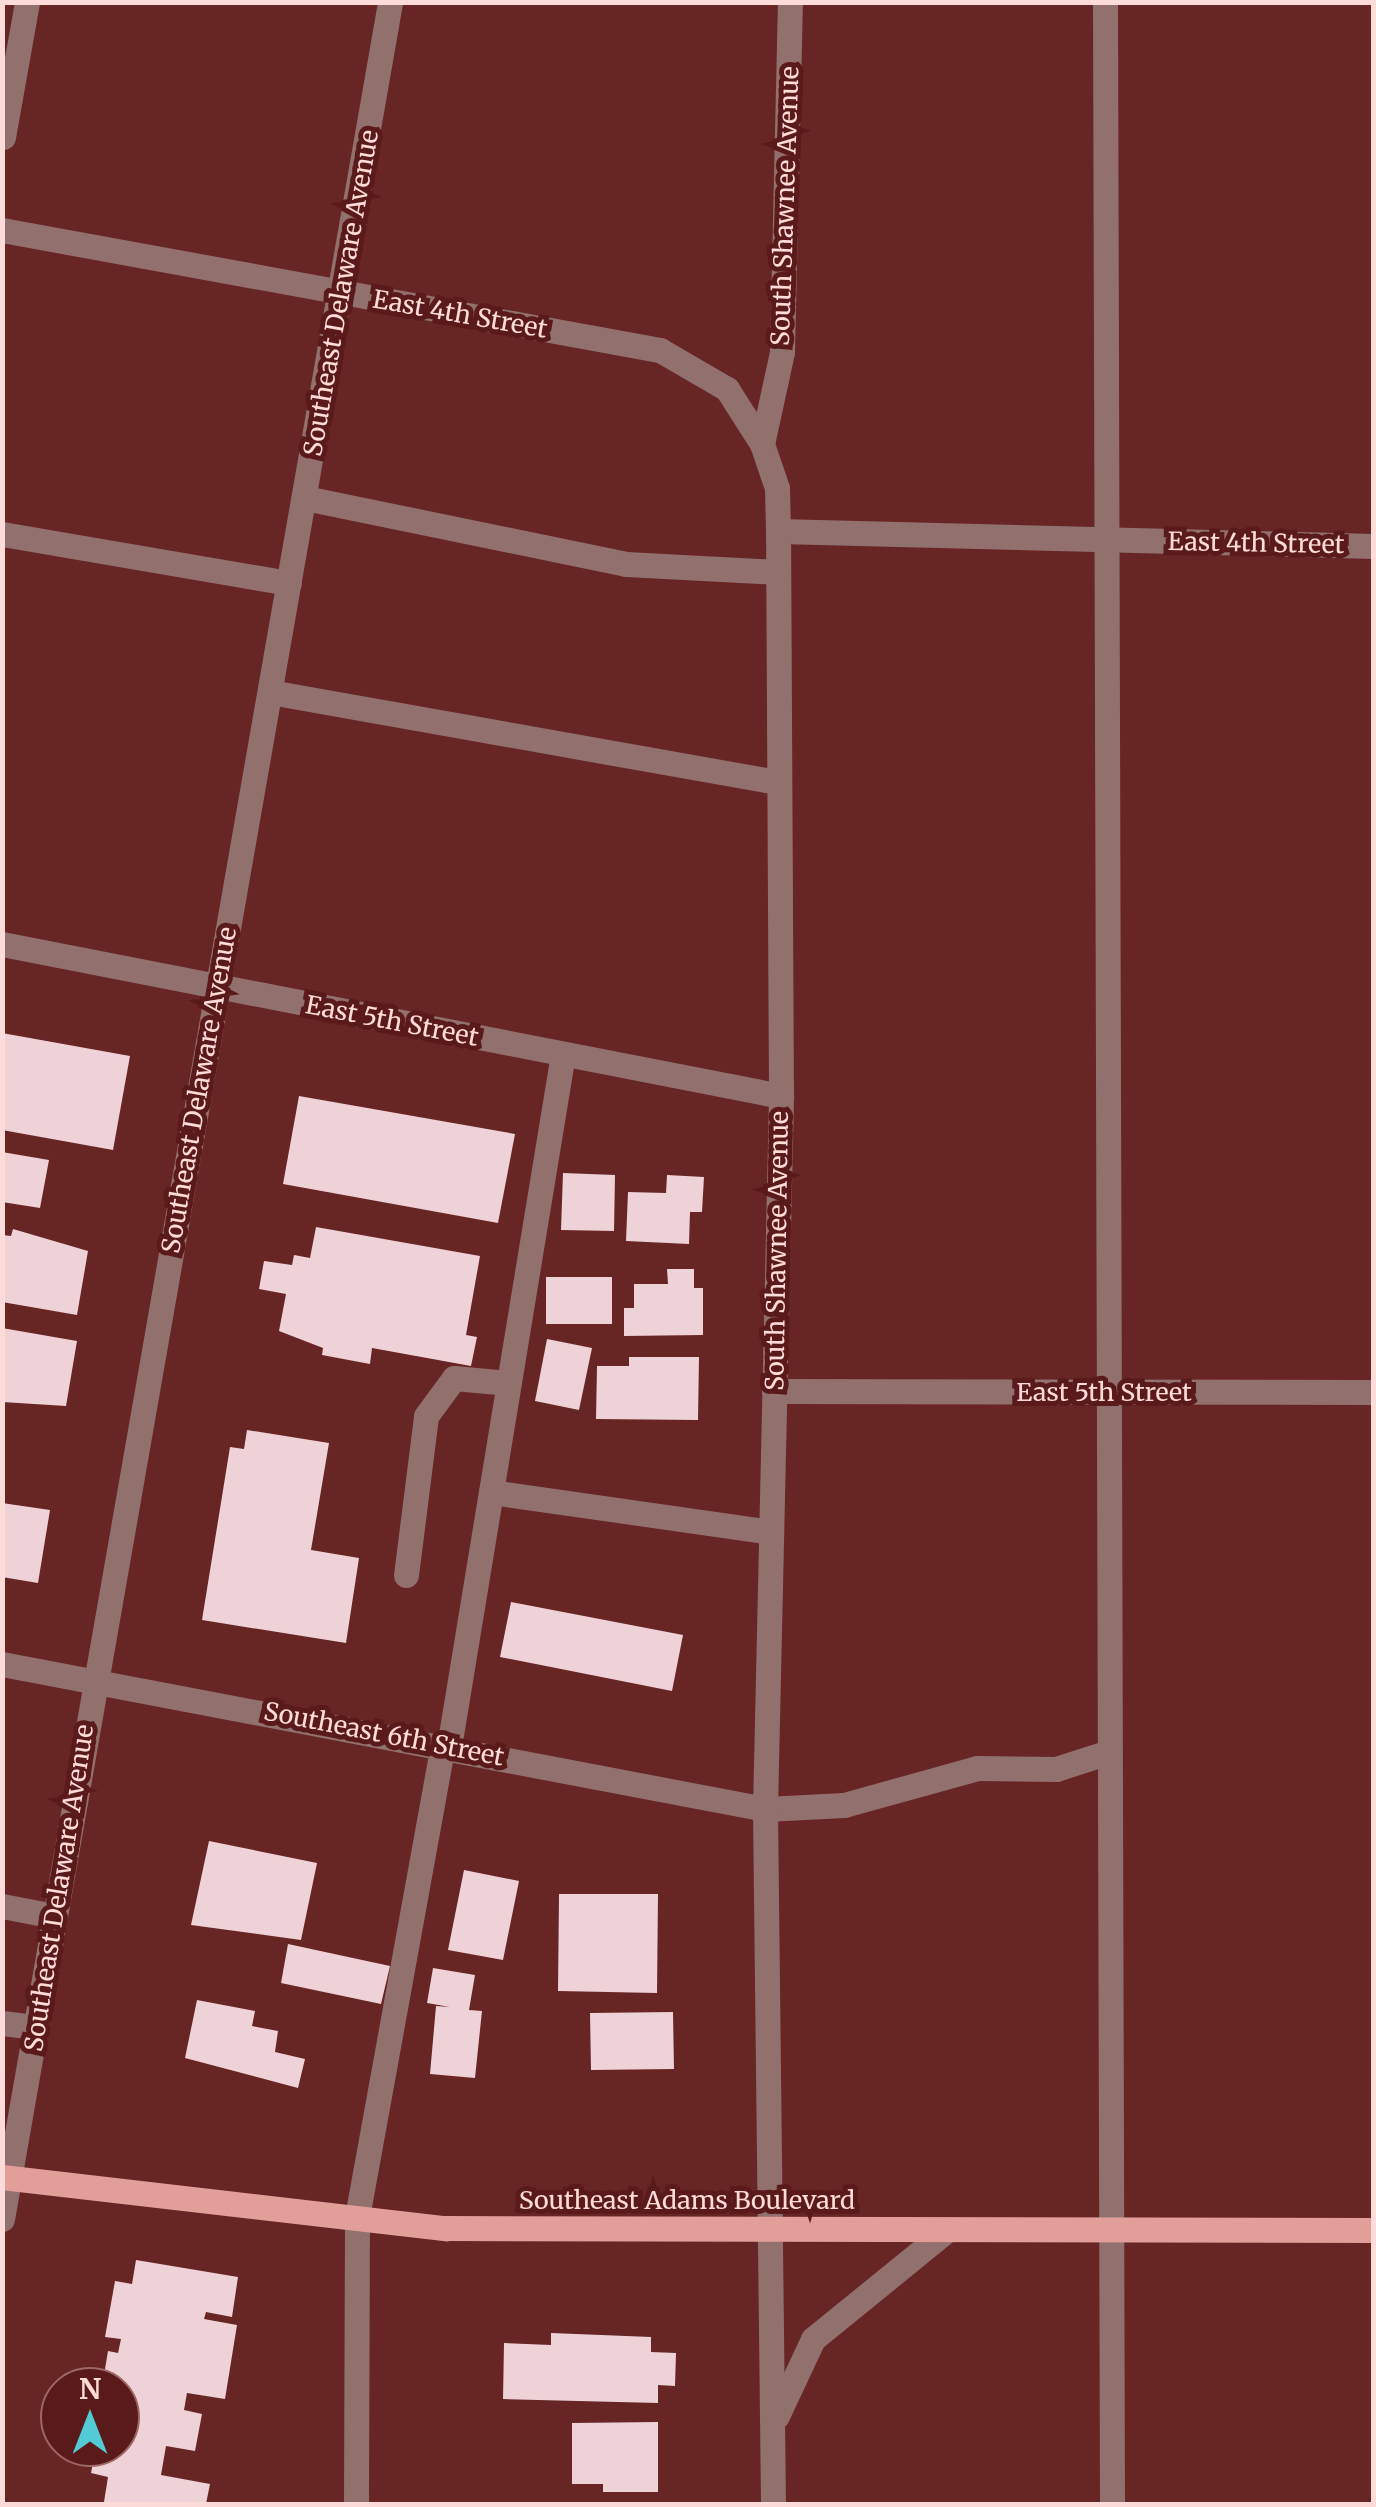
<!DOCTYPE html>
<style>
body{margin:0}
#map{position:relative;width:1376px;height:2507px;overflow:hidden;background:#672524;font-family:Merriweather,serif}
div>[style]{position:absolute}
.building>*{inset:0;background:#efd1d8}
.minor>*{height:25px;margin:-12.5px;padding:0 12.5px;transform-origin:12.5px;border-radius:12.5px;background:#91706d}
.major>*{height:25px;margin:-12.5px;padding:0 12.5px;transform-origin:12.5px;border-radius:12.5px;background:#e29f9a}
span{translate:-50% -50%;white-space:nowrap;text-align:center;line-height:1.15;-webkit-text-stroke:10px #5b1a1a;paint-order:stroke}
.street-label{font-size:25px;color:#fddbd8}
.frame{position:absolute;inset:0;border:5px solid #fddbd8;pointer-events:none}
.north{position:absolute;left:40px;top:2367px;width:100px;height:100px;box-sizing:border-box;background:#5b1a1a;border:2px solid #9c6766;border-radius:50%;rotate:0deg;font-size:28px;font-weight:700;line-height:40px;text-align:center;color:#fddbd8}
.north::after{content:'';display:block;margin:auto;width:35px;height:45px;background:#52cbd7;clip-path:polygon(50% 0,100% 100%,50% 72%,0 100%)}
</style>
<div id="map">
<div class="building">
<div style="clip-path:polygon(2px 1033px,130px 1056px,113px 1150px,2px 1130px)"></div>
<div style="clip-path:polygon(299px 1096px,515px 1134px,498px 1223px,283px 1184px)"></div>
<div style="clip-path:polygon(2px 1152px,49px 1160px,40px 1208px,2px 1202px)"></div>
<div style="clip-path:polygon(563px 1173px,615px 1175px,614px 1231px,561px 1230px)"></div>
<div style="clip-path:polygon(667px 1175px,704px 1177px,702px 1212px,690px 1212px,689px 1244px,626px 1241px,628px 1192px,666px 1193px)"></div>
<div style="clip-path:polygon(316px 1227px,480px 1256px,466px 1335px,477px 1337px,471px 1366px,372px 1348px,370px 1364px,322px 1355px,323px 1348px,279px 1331px,286px 1294px,259px 1289px,264px 1261px,292px 1265px,294px 1255px,310px 1258px)"></div>
<div style="clip-path:polygon(13px 1229px,88px 1251px,77px 1315px,2px 1302px,2px 1235px,11px 1236px)"></div>
<div style="clip-path:polygon(667px 1269px,694px 1269px,694px 1288px,703px 1288px,703px 1335px,624px 1336px,624px 1308px,634px 1308px,634px 1284px,668px 1284px)"></div>
<div style="clip-path:polygon(546px 1277px,612px 1277px,612px 1324px,546px 1324px)"></div>
<div style="clip-path:polygon(2px 1328px,77px 1341px,66px 1406px,2px 1402px)"></div>
<div style="clip-path:polygon(547px 1339px,592px 1348px,579px 1410px,535px 1401px)"></div>
<div style="clip-path:polygon(629px 1357px,699px 1357px,698px 1420px,596px 1419px,597px 1366px,629px 1366px)"></div>
<div style="clip-path:polygon(247px 1430px,329px 1443px,311px 1550px,359px 1558px,346px 1643px,202px 1620px,230px 1447px,244px 1449px)"></div>
<div style="clip-path:polygon(2px 1503px,50px 1510px,38px 1583px,2px 1577px)"></div>
<div style="clip-path:polygon(511px 1602px,683px 1635px,672px 1691px,500px 1657px)"></div>
<div style="clip-path:polygon(209px 1841px,317px 1863px,301px 1940px,191px 1925px)"></div>
<div style="clip-path:polygon(464px 1870px,519px 1881px,503px 1960px,448px 1950px)"></div>
<div style="clip-path:polygon(559px 1894px,658px 1894px,657px 1993px,558px 1991px)"></div>
<div style="clip-path:polygon(288px 1944px,390px 1966px,381px 2004px,281px 1983px)"></div>
<div style="clip-path:polygon(433px 1968px,475px 1975px,469px 2010px,482px 2011px,475px 2078px,430px 2074px,436px 2006px,450px 2007px,427px 2003px)"></div>
<div style="clip-path:polygon(197px 2000px,255px 2011px,252px 2026px,278px 2031px,275px 2052px,305px 2059px,298px 2088px,185px 2058px)"></div>
<div style="clip-path:polygon(673px 2012px,674px 2069px,591px 2070px,590px 2013px)"></div>
<div style="clip-path:polygon(136px 2260px,238px 2277px,232px 2317px,206px 2312px,204px 2319px,237px 2325px,225px 2399px,187px 2393px,184px 2410px,202px 2414px,195px 2451px,166px 2446px,161px 2475px,210px 2484px,206px 2504px,104px 2502px,108px 2477px,91px 2473px,96px 2447px,120px 2447px,120px 2387px,102px 2387px,108px 2351px,118px 2353px,121px 2339px,105px 2337px,115px 2281px,132px 2284px)"></div>
<div style="clip-path:polygon(551px 2333px,651px 2337px,651px 2352px,676px 2353px,675px 2386px,658px 2385px,658px 2403px,503px 2399px,504px 2343px,551px 2345px)"></div>
<div style="clip-path:polygon(658px 2422px,658px 2492px,603px 2492px,603px 2484px,572px 2484px,572px 2423px)"></div>
</div>
<div class="minor">
<div style="left:1105px;top:2px;width:2502px;rotate:89.84deg"></div>
<div style="left:3px;top:137px;width:137px;rotate:-79.9deg"></div>
<div style="left:2px;top:230px;width:669px;rotate:10.34deg"></div>
<div style="left:660px;top:350px;width:78px;rotate:30.2deg"></div>
<div style="left:727px;top:389px;width:65px;rotate:57.5deg"></div>
<div style="left:305px;top:498px;width:328px;rotate:11.6deg"></div>
<div style="left:626px;top:564px;width:152px;rotate:3deg"></div>
<div style="left:778px;top:531px;width:596px;rotate:1.44deg"></div>
<div style="left:2px;top:534px;width:291px;rotate:9.7deg"></div>
<div style="left:270px;top:692px;width:515px;rotate:10.07deg"></div>
<div style="left:2px;top:944px;width:794px;rotate:11.04deg"></div>
<div style="left:774px;top:1391px;width:600px;rotate:0.1deg"></div>
<div style="left:491px;top:1492px;width:283px;rotate:8.1deg"></div>
<div style="left:406px;top:1575px;width:160px;rotate:-82.8deg"></div>
<div style="left:426px;top:1416px;width:47px;rotate:-53.6deg"></div>
<div style="left:454px;top:1378px;width:55px;rotate:5.2deg"></div>
<div style="left:2px;top:1664px;width:777px;rotate:10.76deg"></div>
<div style="left:765px;top:1809px;width:79px;rotate:-2.9deg"></div>
<div style="left:844px;top:1805px;width:138px;rotate:-15.5deg"></div>
<div style="left:977px;top:1768px;width:79px;rotate:0.7deg"></div>
<div style="left:1056px;top:1769px;width:56px;rotate:-17.8deg"></div>
<div style="left:449px;top:1747px;width:702px;rotate:-80.66deg"></div>
<div style="left:2px;top:1906px;width:53px;rotate:10.9deg"></div>
<div style="left:2px;top:2023px;width:34px;rotate:7deg"></div>
<div style="left:2px;top:2219px;width:2251px;rotate:-80.07deg"></div>
<div style="left:777px;top:2416px;width:85px;rotate:-64.9deg"></div>
<div style="left:813px;top:2339px;width:171px;rotate:-39.1deg"></div>
<div style="left:356px;top:2504px;width:287px;rotate:-89.8deg"></div>
<div style="left:357px;top:2217px;width:480px;rotate:-79.7deg"></div>
<div style="left:773px;top:2504px;width:695px;rotate:-90.66deg"></div>
<div style="left:765px;top:1809px;width:713px;rotate:-88.71deg"></div>
<div style="left:781px;top:1096px;width:565px;rotate:-90.3deg"></div>
<div style="left:778px;top:531px;width:43px;rotate:-91.3deg"></div>
<div style="left:777px;top:488px;width:46px;rotate:-108.8deg"></div>
<div style="left:762px;top:444px;width:94px;rotate:-77.7deg"></div>
<div style="left:782px;top:352px;width:350px;rotate:-88.7deg"></div>
</div>
<div class="major">
<div style="left:2px;top:2177px;width:447px;rotate:6.6deg"></div>
<div style="left:446px;top:2228px;width:928px;rotate:0.12deg"></div>
</div>
<div class="street-label">
<span style="left:785px;top:206px;rotate:-88deg">South Shawnee Avenue</span>
<span style="left:341px;top:293px;rotate:-80deg">Southeast Delaware Avenue</span>
<span style="left:460px;top:314px;rotate:10deg">East 4th Street</span>
<span style="left:1256px;top:543px;rotate:1deg">East 4th Street</span>
<span style="left:392px;top:1021px;rotate:11deg">East 5th Street</span>
<span style="left:199px;top:1090px;rotate:-80deg">Southeast Delaware Avenue</span>
<span style="left:777px;top:1251px;rotate:-89deg">South Shawnee Avenue</span>
<span style="left:1104px;top:1392px">East 5th Street</span>
<span style="left:384px;top:1734px;rotate:11deg">Southeast 6th Street</span>
<span style="left:59px;top:1888px;rotate:-81deg">Southeast Delaware Avenue</span>
<span style="left:687px;top:2200px">Southeast Adams Boulevard</span>
</div>
<div class="frame"></div>
<div class="north">N</div>
</div>
